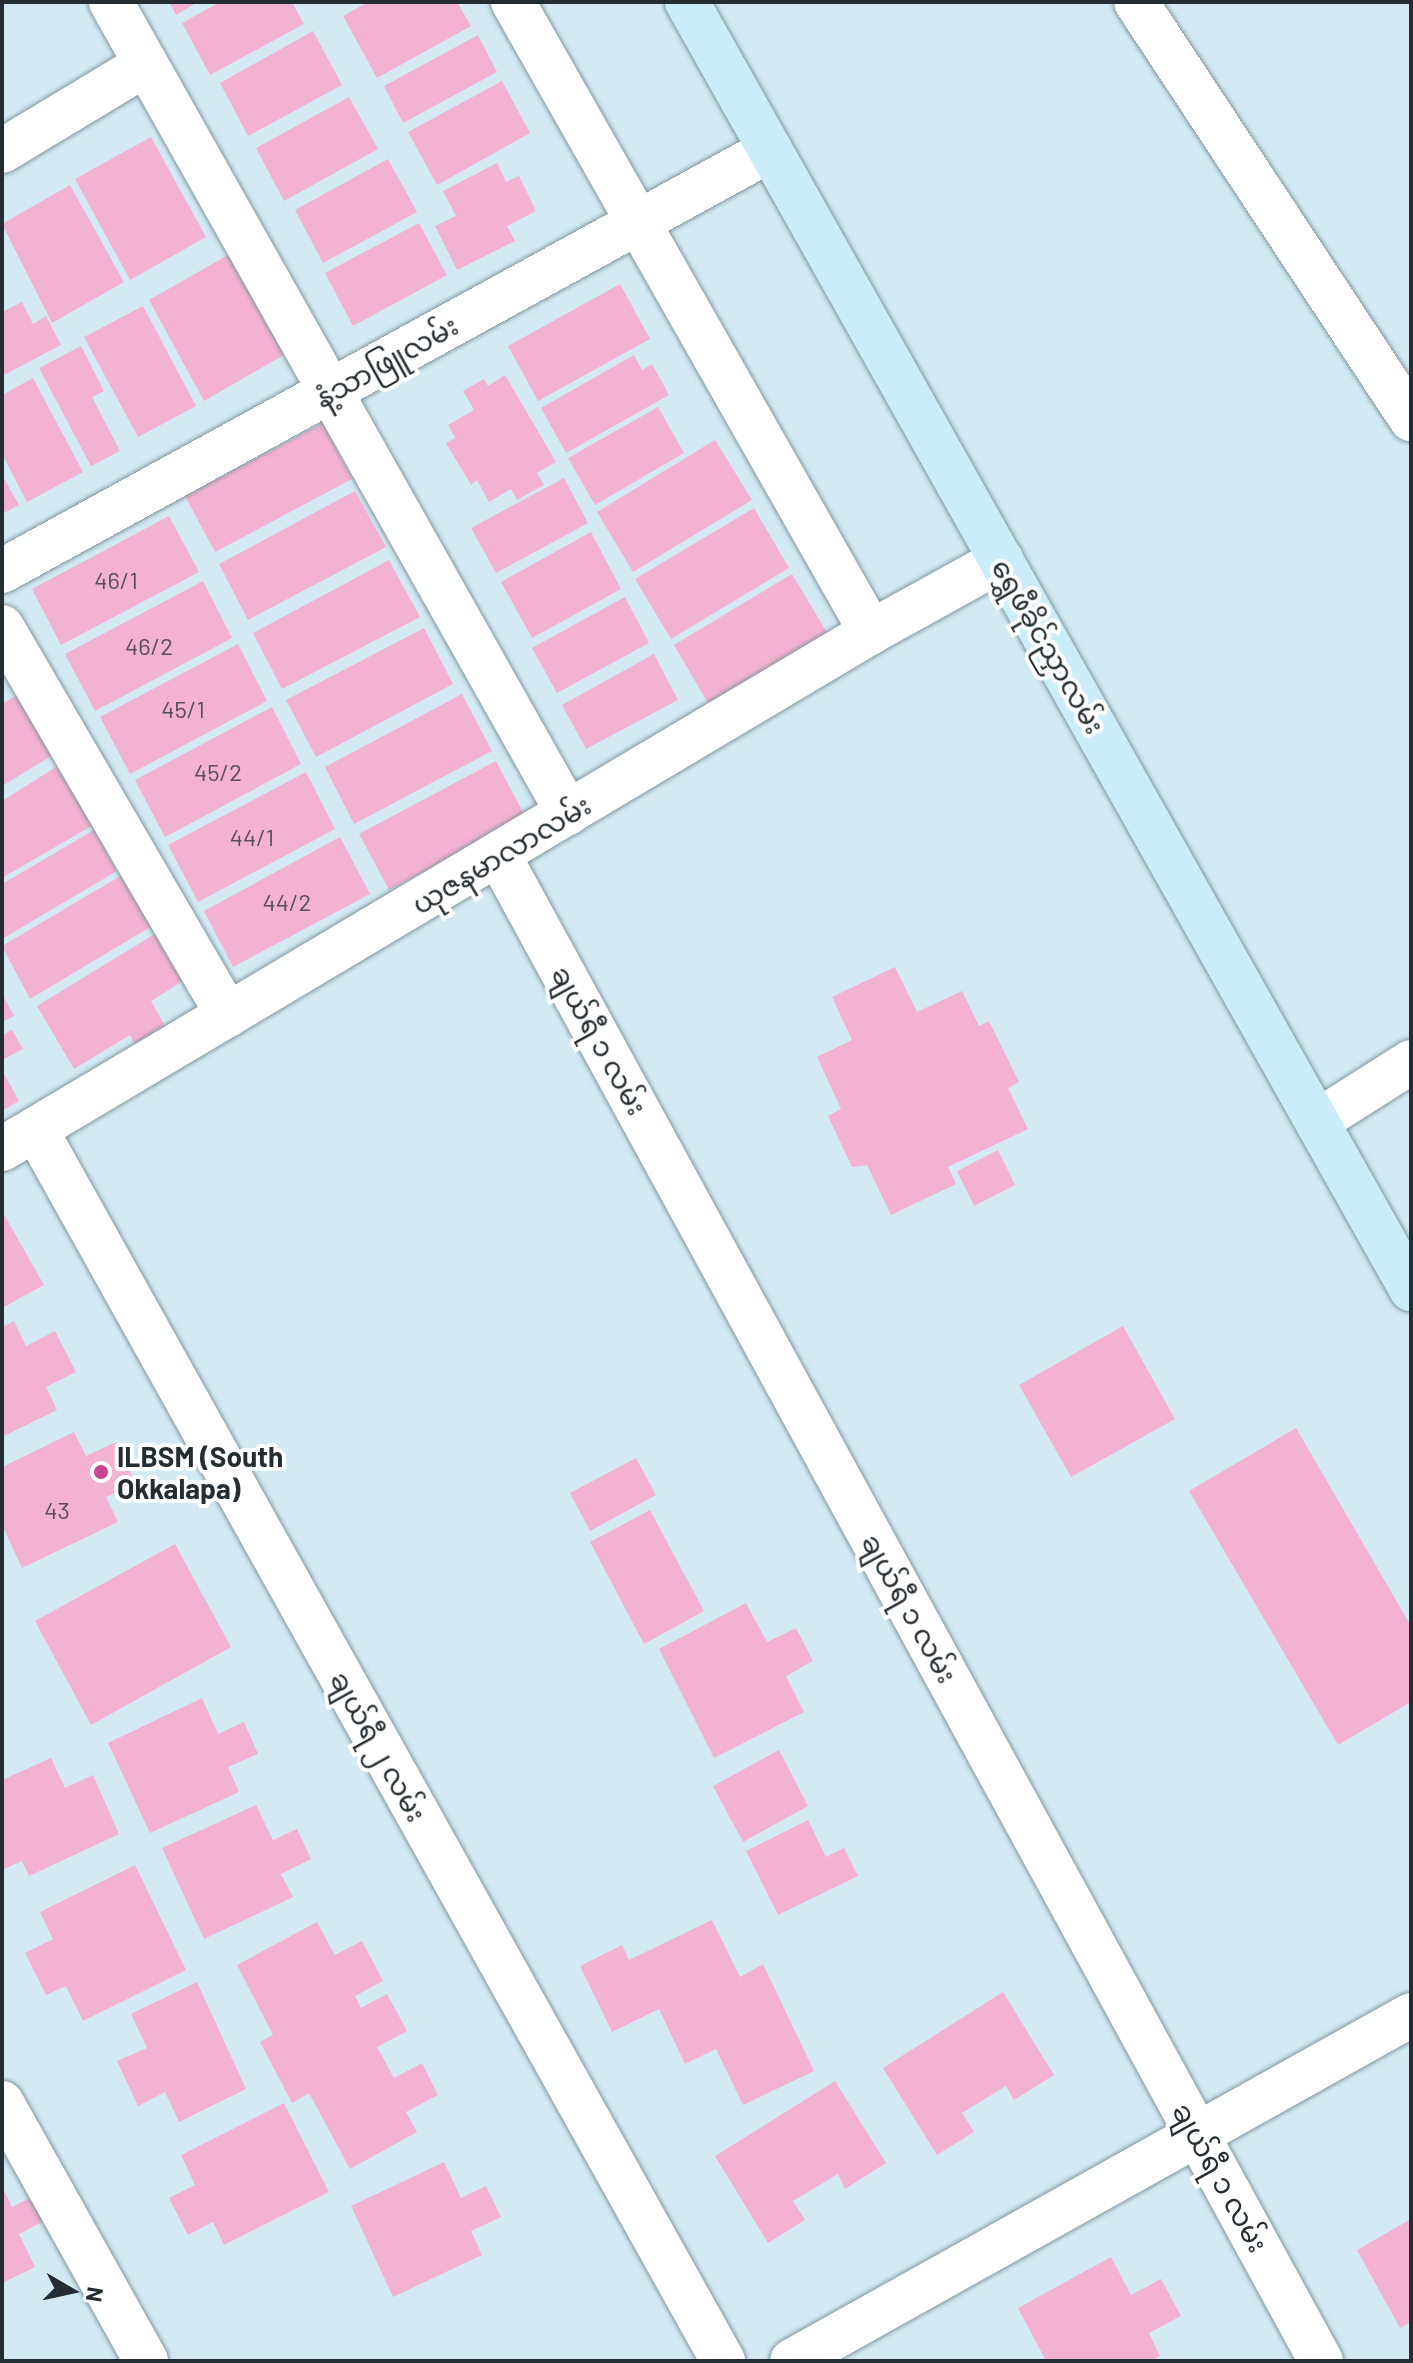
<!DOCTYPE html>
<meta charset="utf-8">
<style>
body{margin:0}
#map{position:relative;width:1413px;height:2363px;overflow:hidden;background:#d3eaf4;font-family:Barlow,"Noto Sans Myanmar",sans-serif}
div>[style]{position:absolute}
.building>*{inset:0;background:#f4b2d1}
.roads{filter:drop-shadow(0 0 2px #7f959d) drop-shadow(0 0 2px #7f959d)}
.street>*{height:44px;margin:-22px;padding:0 22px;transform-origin:22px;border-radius:22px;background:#fff}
.secondary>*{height:44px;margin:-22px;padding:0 22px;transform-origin:22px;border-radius:22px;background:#caedf9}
.dots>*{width:22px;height:22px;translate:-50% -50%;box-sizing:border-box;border:4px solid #fff;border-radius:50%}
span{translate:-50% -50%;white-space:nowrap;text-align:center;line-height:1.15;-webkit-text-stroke:8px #fff;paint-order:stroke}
.number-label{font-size:24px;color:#584e59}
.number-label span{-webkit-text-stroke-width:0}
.street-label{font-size:28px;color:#242d31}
.poi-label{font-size:28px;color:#242d31;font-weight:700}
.left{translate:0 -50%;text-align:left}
.frame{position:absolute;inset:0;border:4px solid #242d31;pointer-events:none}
.north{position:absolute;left:32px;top:2251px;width:80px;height:80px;-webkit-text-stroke:6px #fff;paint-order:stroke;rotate:99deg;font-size:22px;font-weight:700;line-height:32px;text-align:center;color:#242d31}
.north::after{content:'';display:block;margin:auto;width:28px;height:36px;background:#242d31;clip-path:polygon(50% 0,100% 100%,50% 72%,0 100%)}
</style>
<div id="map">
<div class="building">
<div style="clip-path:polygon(169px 2px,198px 2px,176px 15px)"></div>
<div style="clip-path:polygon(220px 2px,292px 2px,304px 24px,210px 75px,182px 23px)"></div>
<div style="clip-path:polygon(368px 2px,457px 2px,471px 26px,377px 78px,343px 16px)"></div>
<div style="clip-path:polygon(313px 31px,342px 85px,248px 136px,220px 83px)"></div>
<div style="clip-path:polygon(478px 35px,497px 72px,403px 123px,384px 86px)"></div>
<div style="clip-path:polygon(502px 81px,530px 133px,437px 185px,408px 132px)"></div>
<div style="clip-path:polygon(349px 97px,378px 149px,284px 201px,256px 148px)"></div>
<div style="clip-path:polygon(151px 137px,206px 237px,130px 280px,75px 179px)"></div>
<div style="clip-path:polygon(388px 159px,417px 212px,323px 263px,295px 210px)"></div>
<div style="clip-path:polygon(497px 163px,506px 182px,519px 176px,536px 211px,507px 226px,515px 241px,457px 270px,435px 226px,456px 216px,443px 191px)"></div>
<div style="clip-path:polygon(70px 185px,124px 282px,52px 323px,2px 224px)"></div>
<div style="clip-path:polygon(419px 223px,447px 275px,353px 326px,325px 273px)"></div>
<div style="clip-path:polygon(228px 255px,284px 355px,204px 401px,149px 300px)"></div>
<div style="clip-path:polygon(620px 284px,650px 339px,538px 401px,508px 346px)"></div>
<div style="clip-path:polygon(22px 302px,33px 324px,46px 316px,61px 345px,2px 376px,2px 312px)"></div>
<div style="clip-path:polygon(143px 306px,196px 406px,138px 437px,84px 337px)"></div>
<div style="clip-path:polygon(81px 346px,104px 391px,92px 397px,120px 451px,91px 466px,39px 368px)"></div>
<div style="clip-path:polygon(634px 355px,642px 370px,652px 364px,669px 395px,566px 453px,541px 408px)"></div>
<div style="clip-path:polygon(505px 375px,556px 462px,537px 473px,544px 485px,517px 500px,511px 489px,489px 502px,477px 480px,471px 485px,446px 443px,455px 438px,448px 425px,474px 410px,463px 391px,484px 379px,488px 386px)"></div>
<div style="clip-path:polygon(33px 378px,83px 472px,27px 502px,2px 454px,2px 395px)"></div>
<div style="clip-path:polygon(658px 407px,684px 453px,595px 505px,568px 458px)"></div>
<div style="clip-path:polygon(323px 423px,352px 479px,215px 552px,185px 496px)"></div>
<div style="clip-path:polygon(715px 440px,752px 500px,633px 572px,597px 512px)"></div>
<div style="clip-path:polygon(2px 475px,19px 505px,2px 514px)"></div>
<div style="clip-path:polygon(564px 478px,588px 523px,496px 573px,471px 528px)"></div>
<div style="clip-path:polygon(355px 491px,386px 547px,248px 620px,219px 564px)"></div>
<div style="clip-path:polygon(754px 508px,789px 568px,671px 639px,635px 579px)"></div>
<div style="clip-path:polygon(169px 516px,199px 572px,61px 645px,32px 589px)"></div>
<div style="clip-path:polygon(591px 532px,621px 589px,532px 638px,501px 582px)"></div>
<div style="clip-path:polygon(389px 560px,420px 617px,282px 689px,253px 633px)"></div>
<div style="clip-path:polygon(792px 574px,828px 634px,709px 705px,674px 645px)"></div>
<div style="clip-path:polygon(203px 581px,232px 638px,95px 711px,65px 654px)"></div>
<div style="clip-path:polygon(625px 597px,649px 643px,557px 693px,532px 648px)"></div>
<div style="clip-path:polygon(424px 628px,453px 684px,316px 757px,286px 700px)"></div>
<div style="clip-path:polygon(238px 644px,267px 701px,130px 774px,100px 717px)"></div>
<div style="clip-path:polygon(654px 654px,678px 700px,586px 749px,562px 705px)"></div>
<div style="clip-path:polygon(462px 694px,492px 751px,354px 824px,325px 767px)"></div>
<div style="clip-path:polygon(17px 695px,53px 755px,2px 786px,2px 704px)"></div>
<div style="clip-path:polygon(272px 707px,301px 764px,165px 837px,135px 780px)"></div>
<div style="clip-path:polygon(496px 761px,526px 818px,389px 890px,359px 834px)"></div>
<div style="clip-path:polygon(56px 767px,95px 824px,2px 878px,2px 801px)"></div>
<div style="clip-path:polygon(306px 772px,335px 829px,198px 902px,168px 845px)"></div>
<div style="clip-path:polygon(94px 830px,117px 871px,2px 939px,2px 884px)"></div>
<div style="clip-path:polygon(340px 837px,370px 894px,233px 967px,204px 911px)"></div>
<div style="clip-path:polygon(122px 875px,152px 926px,30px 999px,2px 946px)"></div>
<div style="clip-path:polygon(158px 932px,186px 979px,151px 1001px,165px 1026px,135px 1044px,130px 1035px,74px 1069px,37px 1006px)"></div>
<div style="clip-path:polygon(895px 967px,917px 1012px,962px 991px,979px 1026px,989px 1021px,1019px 1082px,1008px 1088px,1028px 1129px,948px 1167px,956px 1184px,891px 1215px,867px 1165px,852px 1167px,828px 1116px,841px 1109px,817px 1057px,852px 1040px,832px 997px)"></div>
<div style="clip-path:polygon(2px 994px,14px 1016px,2px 1022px)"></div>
<div style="clip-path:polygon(12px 1030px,23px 1049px,2px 1060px,2px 1035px)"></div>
<div style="clip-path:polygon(2px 1070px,19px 1101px,2px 1111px)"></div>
<div style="clip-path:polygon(998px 1150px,1015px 1185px,974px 1206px,957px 1171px)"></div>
<div style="clip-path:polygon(2px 1211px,44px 1285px,2px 1308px)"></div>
<div style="clip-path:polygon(14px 1321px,26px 1346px,55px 1331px,76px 1372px,46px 1387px,57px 1410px,2px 1437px,2px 1327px)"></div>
<div style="clip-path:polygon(1123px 1326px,1175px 1419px,1071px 1477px,1019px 1385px)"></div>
<div style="clip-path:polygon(1296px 1428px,1411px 1626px,1411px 1702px,1338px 1745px,1189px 1491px)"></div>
<div style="clip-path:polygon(74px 1432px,86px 1456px,116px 1442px,136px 1484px,106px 1497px,118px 1522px,22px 1568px,2px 1525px,2px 1467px)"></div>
<div style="clip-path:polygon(636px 1458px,656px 1495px,590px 1531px,570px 1493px)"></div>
<div style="clip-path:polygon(650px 1510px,704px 1611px,644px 1644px,590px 1542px)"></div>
<div style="clip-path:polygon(175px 1544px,231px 1647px,91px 1725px,35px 1621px)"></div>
<div style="clip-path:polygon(746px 1603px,767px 1642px,796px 1628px,813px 1661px,786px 1676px,804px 1712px,714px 1758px,659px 1649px)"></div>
<div style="clip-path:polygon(202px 1698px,218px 1734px,244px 1722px,258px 1754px,228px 1767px,239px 1792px,150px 1833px,108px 1743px)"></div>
<div style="clip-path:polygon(779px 1750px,808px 1806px,743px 1842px,713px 1786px)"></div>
<div style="clip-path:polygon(51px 1758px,65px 1788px,93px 1775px,119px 1834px,29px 1876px,22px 1861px,2px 1870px,2px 1780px)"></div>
<div style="clip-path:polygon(256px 1805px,273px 1840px,297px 1829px,311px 1859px,281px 1874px,293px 1897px,204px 1939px,162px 1848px)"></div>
<div style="clip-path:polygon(808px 1820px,826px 1857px,844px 1848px,858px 1876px,778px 1915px,746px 1851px)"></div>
<div style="clip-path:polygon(135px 1865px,186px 1970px,83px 2021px,66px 1986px,46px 1995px,25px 1953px,53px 1939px,40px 1912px)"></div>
<div style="clip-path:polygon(712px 1920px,740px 1977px,763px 1964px,814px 2071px,743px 2105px,716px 2049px,685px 2064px,659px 2009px,612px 2032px,580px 1966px,622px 1945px,629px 1960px)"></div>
<div style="clip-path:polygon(317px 1922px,335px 1955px,362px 1941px,383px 1981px,355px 1996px,361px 2008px,387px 1994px,407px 2031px,377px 2047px,394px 2078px,422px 2063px,438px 2095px,406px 2112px,417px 2132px,350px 2169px,309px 2093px,292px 2103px,260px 2042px,273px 2035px,237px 1965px)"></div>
<div style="clip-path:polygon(197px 1982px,246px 2089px,179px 2122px,165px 2092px,138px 2106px,117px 2061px,147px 2048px,131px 2014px)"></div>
<div style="clip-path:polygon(1003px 1992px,1054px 2075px,1014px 2100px,1006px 2086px,962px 2113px,974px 2132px,937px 2155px,883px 2068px)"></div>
<div style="clip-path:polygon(835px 2081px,886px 2163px,845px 2189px,838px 2174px,793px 2201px,805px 2220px,768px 2243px,715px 2156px)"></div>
<div style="clip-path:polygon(284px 2103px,329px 2192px,224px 2245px,213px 2222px,188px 2235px,169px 2198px,195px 2185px,181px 2155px)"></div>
<div style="clip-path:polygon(444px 2162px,461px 2198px,486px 2186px,501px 2217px,471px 2231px,482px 2255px,393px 2297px,351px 2206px)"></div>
<div style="clip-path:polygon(2px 2186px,12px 2207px,34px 2196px,46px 2220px,19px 2234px,35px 2267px,2px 2283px)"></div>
<div style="clip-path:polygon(1411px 2219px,1411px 2322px,1400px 2328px,1357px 2250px)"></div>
<div style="clip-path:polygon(1111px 2257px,1131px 2295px,1161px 2279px,1181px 2316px,1149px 2333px,1160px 2356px,1150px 2361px,1046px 2361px,1018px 2308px)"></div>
</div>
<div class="roads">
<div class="street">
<div style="left:111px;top:2px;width:931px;rotate:60.6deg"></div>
<div style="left:513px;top:2px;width:725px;rotate:60.39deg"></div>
<div style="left:1136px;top:2px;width:500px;rotate:56.6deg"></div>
<div style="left:2px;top:151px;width:168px;rotate:-31.1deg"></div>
<div style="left:2px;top:571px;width:876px;rotate:-28.73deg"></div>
<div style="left:2px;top:627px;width:449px;rotate:59.8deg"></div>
<div style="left:499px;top:856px;width:1715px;rotate:61.36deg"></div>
<div style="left:1318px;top:1121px;width:110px;rotate:-32.4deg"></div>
<div style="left:36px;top:1130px;width:1410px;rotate:60.83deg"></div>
<div style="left:2px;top:1149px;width:1011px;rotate:-30.75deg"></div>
<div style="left:871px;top:632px;width:149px;rotate:-29deg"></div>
<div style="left:2px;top:2103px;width:295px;rotate:60.8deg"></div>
<div style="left:792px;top:2361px;width:709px;rotate:-29.2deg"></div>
</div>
<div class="secondary">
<div style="left:687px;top:2px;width:1477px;rotate:60.64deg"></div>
</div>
</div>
<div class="dots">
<div style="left:101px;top:1472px;background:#c8468f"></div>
</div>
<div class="number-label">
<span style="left:116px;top:580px">46/1</span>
<span style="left:149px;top:646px">46/2</span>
<span style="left:183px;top:709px">45/1</span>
<span style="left:218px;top:772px">45/2</span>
<span style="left:252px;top:837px">44/1</span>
<span style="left:287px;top:902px">44/2</span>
<span style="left:57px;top:1510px">43</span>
</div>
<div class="street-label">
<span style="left:386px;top:361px;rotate:-29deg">နံ့သာဖြူလမ်း</span>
<span style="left:1049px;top:646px;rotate:60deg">ရွှေဖီခိုင်ညှာလမ်း</span>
<span style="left:501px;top:854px;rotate:-31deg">ယုဇနမာလာလမ်း</span>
<span style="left:600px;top:1040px;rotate:61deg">ချယ်ရီ ၁ လမ်း</span>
<span style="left:910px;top:1608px;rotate:61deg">ချယ်ရီ ၁ လမ်း</span>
<span style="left:379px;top:1746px;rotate:61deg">ချယ်ရီ ၂ လမ်း</span>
<span style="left:1221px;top:2177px;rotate:61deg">ချယ်ရီ ၁ လမ်း</span>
</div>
<div class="poi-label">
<span class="left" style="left:117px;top:1472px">ILBSM (South<br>Okkalapa)</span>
</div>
<div class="frame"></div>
<div class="north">N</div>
</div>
